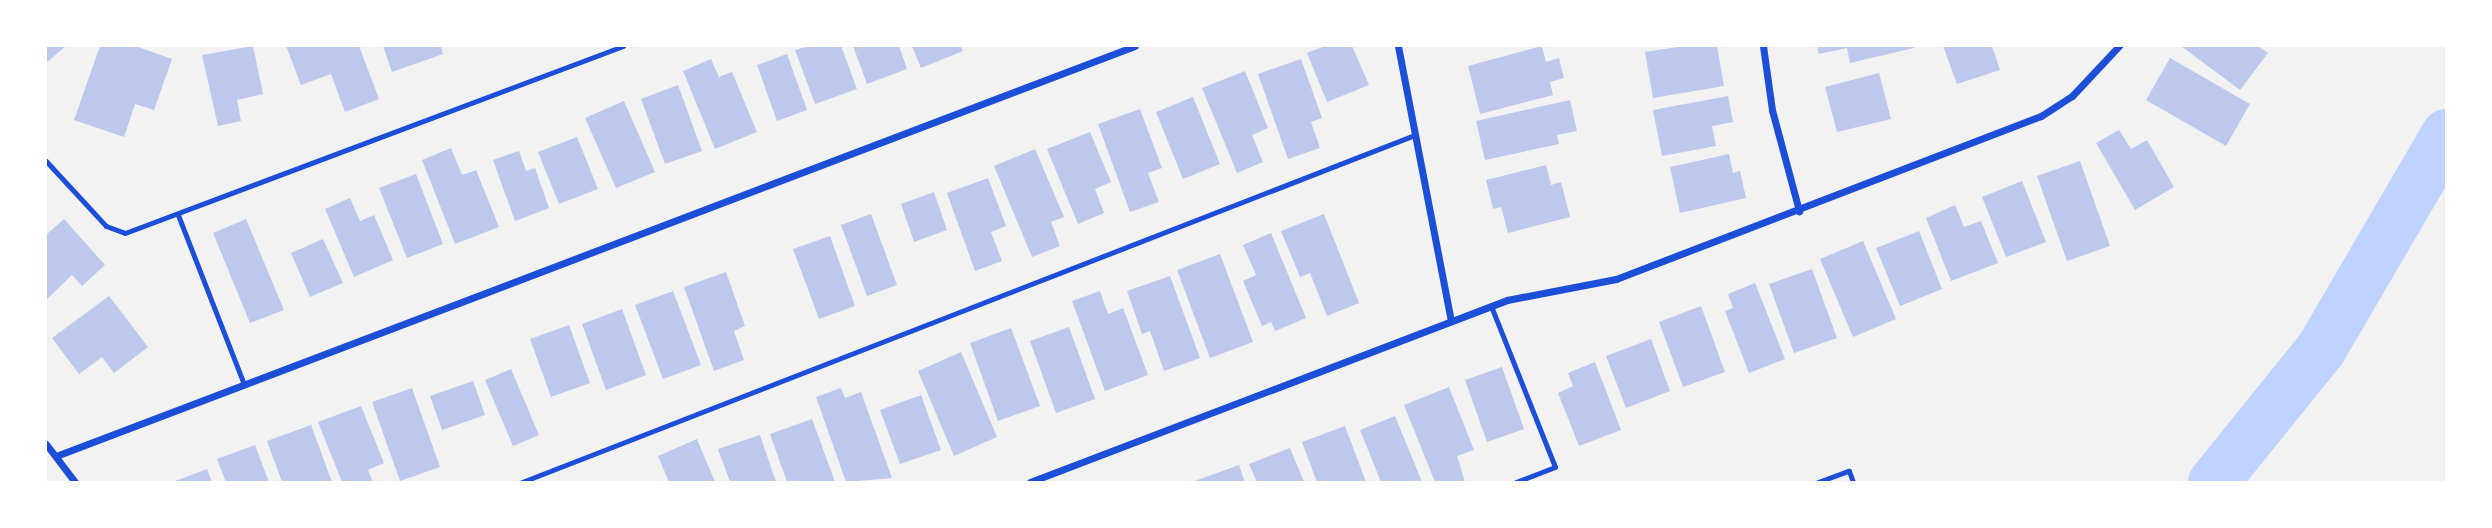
<!DOCTYPE html>
<style>
body{margin:0}
#map{position:relative;width:2492px;height:528px;overflow:hidden;background:#f2f2f2;font-family:"Public Sans",sans-serif}
div>[style]{position:absolute}
.river>*{height:51px;margin:-25.5px;padding:0 25.5px;transform-origin:25.5px;border-radius:25.5px;background:#bfd3fe}
.building>*{inset:0;background:#bdc9ec}
.service>*{height:5px;margin:-2.5px;padding:0 2.5px;transform-origin:2.5px;border-radius:2.5px;background:#1d4ed8}
.minor>*{height:7px;margin:-3.5px;padding:0 3.5px;transform-origin:3.5px;border-radius:3.5px;background:#1d4ed8}
span{translate:-50% -50%;white-space:nowrap;text-align:center;line-height:1.15;-webkit-text-stroke:7px #fff;paint-order:stroke}
.frame{position:absolute;inset:0;border:47px solid #fff;pointer-events:none}
</style>
<div id="map">
<div class="river">
<div style="left:2213px;top:482px;width:172px;rotate:-51.1deg"></div>
<div style="left:2321px;top:348px;width:248px;rotate:-59.7deg"></div>
</div>
<div class="building">
<div style="clip-path:polygon(46px 46px,66px 46px,46px 63px)"></div>
<div style="clip-path:polygon(100px 46px,135px 46px,172px 59px,154px 110px,135px 104px,124px 137px,74px 120px)"></div>
<div style="clip-path:polygon(253px 46px,263px 94px,237px 100px,241px 121px,218px 126px,202px 55px)"></div>
<div style="clip-path:polygon(286px 46px,359px 46px,379px 99px,345px 112px,331px 74px,301px 85px)"></div>
<div style="clip-path:polygon(383px 46px,441px 46px,443px 54px,392px 72px)"></div>
<div style="clip-path:polygon(808px 46px,841px 46px,857px 89px,815px 104px,795px 50px)"></div>
<div style="clip-path:polygon(853px 46px,899px 46px,907px 69px,867px 84px)"></div>
<div style="clip-path:polygon(912px 46px,960px 46px,963px 51px,921px 68px)"></div>
<div style="clip-path:polygon(1325px 46px,1352px 46px,1369px 85px,1327px 102px,1307px 53px)"></div>
<div style="clip-path:polygon(1542px 46px,1546px 62px,1559px 58px,1564px 78px,1550px 82px,1553px 95px,1480px 114px,1468px 66px)"></div>
<div style="clip-path:polygon(1684px 46px,1717px 46px,1724px 86px,1653px 98px,1645px 52px)"></div>
<div style="clip-path:polygon(1817px 46px,1913px 46px,1914px 48px,1850px 63px,1847px 48px,1819px 54px)"></div>
<div style="clip-path:polygon(1943px 46px,1992px 46px,2000px 70px,1957px 84px)"></div>
<div style="clip-path:polygon(2181px 46px,2258px 46px,2268px 53px,2240px 90px)"></div>
<div style="clip-path:polygon(787px 54px,807px 110px,777px 121px,757px 65px)"></div>
<div style="clip-path:polygon(2170px 58px,2250px 104px,2226px 146px,2146px 100px)"></div>
<div style="clip-path:polygon(711px 59px,719px 77px,732px 72px,757px 132px,715px 149px,683px 71px)"></div>
<div style="clip-path:polygon(1301px 59px,1322px 118px,1311px 122px,1320px 148px,1288px 159px,1258px 74px)"></div>
<div style="clip-path:polygon(1245px 71px,1268px 128px,1252px 135px,1263px 162px,1237px 173px,1202px 88px)"></div>
<div style="clip-path:polygon(1879px 73px,1891px 119px,1837px 132px,1825px 87px)"></div>
<div style="clip-path:polygon(678px 85px,702px 151px,665px 164px,641px 99px)"></div>
<div style="clip-path:polygon(1728px 96px,1733px 122px,1712px 126px,1716px 146px,1662px 156px,1653px 110px)"></div>
<div style="clip-path:polygon(1193px 97px,1220px 164px,1183px 179px,1156px 112px)"></div>
<div style="clip-path:polygon(1570px 100px,1577px 131px,1557px 135px,1559px 144px,1485px 160px,1476px 121px)"></div>
<div style="clip-path:polygon(624px 101px,655px 172px,616px 188px,585px 118px)"></div>
<div style="clip-path:polygon(1140px 109px,1162px 168px,1148px 173px,1159px 202px,1130px 212px,1098px 124px)"></div>
<div style="clip-path:polygon(2119px 130px,2131px 149px,2147px 140px,2174px 187px,2135px 210px,2096px 143px)"></div>
<div style="clip-path:polygon(1090px 132px,1111px 182px,1095px 189px,1104px 213px,1078px 224px,1047px 149px)"></div>
<div style="clip-path:polygon(577px 137px,598px 189px,559px 204px,538px 152px)"></div>
<div style="clip-path:polygon(451px 148px,462px 175px,476px 170px,499px 227px,455px 244px,422px 160px)"></div>
<div style="clip-path:polygon(1035px 149px,1064px 217px,1051px 222px,1060px 246px,1032px 257px,994px 166px)"></div>
<div style="clip-path:polygon(519px 151px,526px 171px,535px 168px,549px 208px,515px 221px,493px 160px)"></div>
<div style="clip-path:polygon(1729px 154px,1733px 173px,1740px 171px,1746px 198px,1680px 213px,1670px 167px)"></div>
<div style="clip-path:polygon(2080px 161px,2110px 246px,2067px 261px,2037px 176px)"></div>
<div style="clip-path:polygon(1546px 165px,1551px 185px,1561px 182px,1570px 217px,1508px 233px,1501px 207px,1493px 209px,1486px 180px)"></div>
<div style="clip-path:polygon(416px 174px,443px 244px,407px 258px,379px 188px)"></div>
<div style="clip-path:polygon(988px 178px,1006px 226px,991px 232px,1002px 261px,975px 271px,947px 193px)"></div>
<div style="clip-path:polygon(2022px 181px,2046px 242px,2006px 257px,1982px 197px)"></div>
<div style="clip-path:polygon(934px 192px,947px 230px,914px 242px,901px 204px)"></div>
<div style="clip-path:polygon(350px 198px,360px 221px,374px 215px,393px 260px,354px 277px,325px 209px)"></div>
<div style="clip-path:polygon(1955px 205px,1964px 227px,1981px 221px,1998px 263px,1951px 281px,1926px 218px)"></div>
<div style="clip-path:polygon(871px 214px,897px 285px,867px 296px,841px 225px)"></div>
<div style="clip-path:polygon(1324px 214px,1359px 303px,1327px 316px,1310px 273px,1300px 277px,1281px 231px)"></div>
<div style="clip-path:polygon(64px 219px,105px 265px,82px 286px,72px 275px,46px 300px,46px 235px)"></div>
<div style="clip-path:polygon(246px 219px,284px 310px,250px 323px,213px 233px)"></div>
<div style="clip-path:polygon(1919px 231px,1942px 289px,1900px 306px,1876px 248px)"></div>
<div style="clip-path:polygon(1271px 233px,1306px 318px,1275px 331px,1271px 322px,1262px 326px,1243px 281px,1256px 275px,1243px 245px)"></div>
<div style="clip-path:polygon(830px 236px,855px 306px,819px 319px,793px 249px)"></div>
<div style="clip-path:polygon(323px 239px,343px 283px,310px 297px,291px 253px)"></div>
<div style="clip-path:polygon(1863px 241px,1896px 319px,1853px 337px,1820px 259px)"></div>
<div style="clip-path:polygon(1220px 254px,1253px 342px,1210px 358px,1177px 270px)"></div>
<div style="clip-path:polygon(1812px 269px,1837px 338px,1794px 353px,1769px 284px)"></div>
<div style="clip-path:polygon(726px 272px,745px 326px,734px 331px,744px 360px,714px 371px,684px 287px)"></div>
<div style="clip-path:polygon(1170px 276px,1200px 358px,1164px 371px,1150px 331px,1142px 334px,1127px 291px)"></div>
<div style="clip-path:polygon(1755px 283px,1785px 359px,1749px 373px,1725px 311px,1733px 308px,1728px 294px)"></div>
<div style="clip-path:polygon(673px 291px,701px 365px,663px 379px,635px 305px)"></div>
<div style="clip-path:polygon(1100px 291px,1108px 314px,1123px 308px,1148px 375px,1105px 391px,1072px 301px)"></div>
<div style="clip-path:polygon(109px 296px,148px 347px,114px 373px,102px 357px,79px 374px,52px 338px)"></div>
<div style="clip-path:polygon(1701px 306px,1725px 372px,1683px 387px,1659px 322px)"></div>
<div style="clip-path:polygon(622px 309px,646px 375px,606px 390px,582px 324px)"></div>
<div style="clip-path:polygon(569px 325px,590px 383px,551px 397px,530px 339px)"></div>
<div style="clip-path:polygon(1069px 327px,1095px 399px,1056px 413px,1030px 341px)"></div>
<div style="clip-path:polygon(1011px 328px,1040px 406px,998px 421px,970px 343px)"></div>
<div style="clip-path:polygon(1651px 339px,1670px 391px,1626px 408px,1606px 356px)"></div>
<div style="clip-path:polygon(961px 352px,997px 437px,954px 456px,918px 371px)"></div>
<div style="clip-path:polygon(1595px 362px,1621px 430px,1579px 446px,1558px 393px,1573px 386px,1568px 373px)"></div>
<div style="clip-path:polygon(1502px 367px,1524px 429px,1487px 442px,1465px 380px)"></div>
<div style="clip-path:polygon(511px 369px,539px 435px,513px 446px,485px 380px)"></div>
<div style="clip-path:polygon(473px 381px,485px 415px,442px 430px,430px 396px)"></div>
<div style="clip-path:polygon(1449px 387px,1474px 450px,1457px 456px,1465px 482px,1435px 482px,1404px 405px)"></div>
<div style="clip-path:polygon(412px 388px,440px 467px,400px 481px,372px 402px)"></div>
<div style="clip-path:polygon(841px 388px,845px 398px,861px 392px,892px 478px,846px 482px,816px 397px)"></div>
<div style="clip-path:polygon(921px 395px,941px 450px,900px 464px,880px 410px)"></div>
<div style="clip-path:polygon(361px 406px,384px 463px,368px 470px,373px 482px,342px 482px,318px 422px)"></div>
<div style="clip-path:polygon(1395px 416px,1422px 482px,1381px 482px,1360px 430px)"></div>
<div style="clip-path:polygon(812px 419px,835px 482px,787px 482px,770px 434px)"></div>
<div style="clip-path:polygon(311px 425px,332px 482px,282px 482px,267px 441px)"></div>
<div style="clip-path:polygon(1345px 426px,1366px 482px,1317px 482px,1302px 442px)"></div>
<div style="clip-path:polygon(760px 435px,776px 482px,730px 482px,718px 449px)"></div>
<div style="clip-path:polygon(697px 439px,715px 482px,669px 482px,658px 456px)"></div>
<div style="clip-path:polygon(255px 445px,269px 482px,226px 482px,217px 459px)"></div>
<div style="clip-path:polygon(1290px 448px,1304px 482px,1257px 482px,1249px 464px)"></div>
<div style="clip-path:polygon(1239px 465px,1245px 482px,1192px 482px)"></div>
<div style="clip-path:polygon(207px 469px,212px 482px,173px 482px)"></div>
</div>
<div class="service">
<div style="left:46px;top:161px;width:88px;rotate:47.3deg"></div>
<div style="left:106px;top:226px;width:20px;rotate:20deg"></div>
<div style="left:125px;top:233px;width:532px;rotate:-20.58deg"></div>
<div style="left:178px;top:215px;width:181px;rotate:68.7deg"></div>
<div style="left:1491px;top:306px;width:173px;rotate:68.3deg"></div>
<div style="left:1555px;top:467px;width:42px;rotate:159deg"></div>
<div style="left:522px;top:482px;width:958px;rotate:-21.24deg"></div>
<div style="left:1818px;top:482px;width:33px;rotate:-20deg"></div>
<div style="left:1849px;top:471px;width:12px;rotate:70deg"></div>
</div>
<div class="minor">
<div style="left:1398px;top:46px;width:280px;rotate:79.1deg"></div>
<div style="left:1763px;top:46px;width:65px;rotate:82deg"></div>
<div style="left:1772px;top:110px;width:105px;rotate:75deg"></div>
<div style="left:46px;top:444px;width:48px;rotate:52.7deg"></div>
<div style="left:56px;top:456px;width:1154px;rotate:-20.81deg"></div>
<div style="left:1030px;top:482px;width:511px;rotate:-20.88deg"></div>
<div style="left:1507px;top:300px;width:111px;rotate:-10.9deg"></div>
<div style="left:1616px;top:279px;width:455px;rotate:-21deg"></div>
<div style="left:2041px;top:116px;width:37px;rotate:-33deg"></div>
<div style="left:2072px;top:96px;width:69px;rotate:-46.8deg"></div>
</div>
<div class="frame"></div>
</div>
